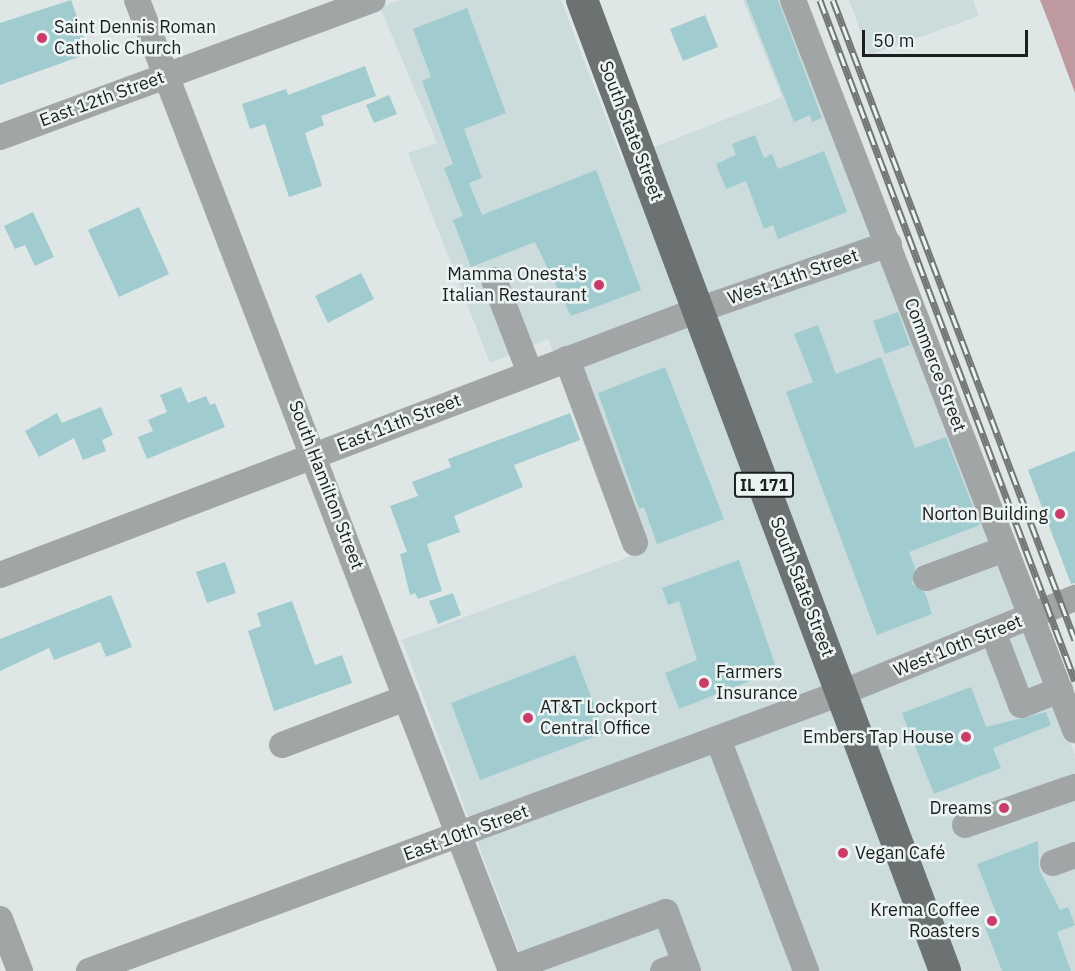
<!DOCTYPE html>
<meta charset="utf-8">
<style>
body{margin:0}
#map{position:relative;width:1075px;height:971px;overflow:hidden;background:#dfe6e6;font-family:"IBM Plex Sans",sans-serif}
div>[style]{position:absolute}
.built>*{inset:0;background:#ccdbdc}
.water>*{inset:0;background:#be99a0}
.building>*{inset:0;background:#a1cccf}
.minor>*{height:26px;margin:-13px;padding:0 13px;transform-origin:13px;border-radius:13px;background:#a2a5a5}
.major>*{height:32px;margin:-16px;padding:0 16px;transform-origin:16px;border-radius:16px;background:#6c7171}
.rail>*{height:7px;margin-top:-3.5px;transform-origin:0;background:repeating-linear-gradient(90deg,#ecf3f3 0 14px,#727676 0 28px);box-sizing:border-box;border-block:2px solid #727676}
.dots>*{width:16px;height:16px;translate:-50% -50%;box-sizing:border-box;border:3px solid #ecf3f3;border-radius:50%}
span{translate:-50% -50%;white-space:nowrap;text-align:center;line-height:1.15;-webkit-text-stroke:5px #ecf3f3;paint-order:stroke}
.shield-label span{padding:2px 4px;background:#ecf3f3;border:2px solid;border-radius:4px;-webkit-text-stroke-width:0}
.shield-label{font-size:16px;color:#1c1f1f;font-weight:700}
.poi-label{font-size:18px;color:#1c1f1f}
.left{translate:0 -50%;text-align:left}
.right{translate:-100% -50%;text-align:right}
.street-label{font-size:18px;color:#1c1f1f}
.scale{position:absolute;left:862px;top:30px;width:166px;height:27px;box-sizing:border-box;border:3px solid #1c1f1f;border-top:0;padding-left:8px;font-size:18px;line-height:21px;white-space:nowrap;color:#1c1f1f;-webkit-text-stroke:4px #ecf3f3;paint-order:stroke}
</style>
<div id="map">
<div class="built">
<div style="clip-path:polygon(400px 0,561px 0,622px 160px,782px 97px,743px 0,802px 0,1019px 614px,1075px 755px,1075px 971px,526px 971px,402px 640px,634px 555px,548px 339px,490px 363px,408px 153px,437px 143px,380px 7px)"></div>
<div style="clip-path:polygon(849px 0,973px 0,979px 16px,869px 55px)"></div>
</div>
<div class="water">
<div style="clip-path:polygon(1040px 0,1075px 0,1075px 93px,1051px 28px)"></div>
</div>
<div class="building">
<div style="clip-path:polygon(71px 0,90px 53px,0 85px,0 23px)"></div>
<div style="clip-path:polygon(746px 0,778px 0,822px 118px,812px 122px,810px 115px,794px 122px)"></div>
<div style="clip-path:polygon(467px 8px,506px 113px,464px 129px,482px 178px,469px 183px,482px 215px,596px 170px,641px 290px,571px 316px,535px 242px,471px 267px,453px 220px,463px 216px,444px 168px,453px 164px,422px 81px,431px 77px,413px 29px)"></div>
<div style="clip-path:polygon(705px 15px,718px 47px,683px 61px,670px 29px)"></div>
<div style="clip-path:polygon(365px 66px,376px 96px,321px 116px,324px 125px,305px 133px,322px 186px,289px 197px,265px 124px,250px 129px,242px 104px,286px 89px,288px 95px)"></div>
<div style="clip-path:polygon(389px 95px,397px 114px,374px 123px,366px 105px)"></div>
<div style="clip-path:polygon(755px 135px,764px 158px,772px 154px,778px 169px,824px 151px,847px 212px,778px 239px,773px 225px,764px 229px,746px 181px,726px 189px,716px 164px,736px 155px,732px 144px)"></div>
<div style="clip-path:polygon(139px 207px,169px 274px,119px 297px,88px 230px)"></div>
<div style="clip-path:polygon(33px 212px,54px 257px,35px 266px,25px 245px,15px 249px,4px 226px)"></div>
<div style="clip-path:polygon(361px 273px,374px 299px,328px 323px,315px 296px)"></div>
<div style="clip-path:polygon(898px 312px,910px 345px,885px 354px,873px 321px)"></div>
<div style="clip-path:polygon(818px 325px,836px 374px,881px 357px,915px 448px,946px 437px,980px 525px,909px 552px,915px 568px,912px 584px,925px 593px,932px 614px,877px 635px,786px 392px,813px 382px,794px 334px)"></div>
<div style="clip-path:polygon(665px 367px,724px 519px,657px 544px,644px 507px,639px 509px,598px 393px)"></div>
<div style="clip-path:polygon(181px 387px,188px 403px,206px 396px,210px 405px,215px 403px,225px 427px,147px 459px,138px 437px,153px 431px,148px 420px,167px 412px,160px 395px)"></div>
<div style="clip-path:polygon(101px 407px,113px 435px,102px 440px,106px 451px,83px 460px,74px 438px,39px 457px,25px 431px,57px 413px,62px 423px)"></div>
<div style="clip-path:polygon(570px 413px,580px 440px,514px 465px,523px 487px,454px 516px,460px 532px,427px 544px,442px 591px,418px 599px,415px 593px,410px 595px,400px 554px,407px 552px,390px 506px,418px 496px,412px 482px,451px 467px,448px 459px)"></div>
<div style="clip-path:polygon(1075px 451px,1075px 583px,1071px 584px,1028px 470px)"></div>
<div style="clip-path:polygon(739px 560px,777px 670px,679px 709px,665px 673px,697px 660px,679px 601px,668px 605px,662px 588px)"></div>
<div style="clip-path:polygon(225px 562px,236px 593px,207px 603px,196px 572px)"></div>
<div style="clip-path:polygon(453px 593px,461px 615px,438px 624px,429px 601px)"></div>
<div style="clip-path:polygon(111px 595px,132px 647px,106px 657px,100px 642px,54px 660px,49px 648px,0 671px,0 639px)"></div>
<div style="clip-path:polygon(292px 601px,315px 665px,342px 655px,352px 683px,274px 711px,248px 631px,261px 626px,257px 613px)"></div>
<div style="clip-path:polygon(575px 655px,605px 733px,480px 780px,451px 703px)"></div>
<div style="clip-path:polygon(971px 687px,986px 727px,1046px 712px,1051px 725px,993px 748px,1001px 768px,934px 794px,902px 713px)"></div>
<div style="clip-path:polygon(1038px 841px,1039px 869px,1060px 910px,1068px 907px,1075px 925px,1057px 932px,1071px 971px,1002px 971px,983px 921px,997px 915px,977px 864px)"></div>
</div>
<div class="minor">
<div style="left:137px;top:0;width:1041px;rotate:68.93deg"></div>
<div style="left:793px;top:0;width:783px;rotate:68.88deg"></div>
<div style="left:0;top:137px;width:397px;rotate:-20.2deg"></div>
<div style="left:494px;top:280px;width:100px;rotate:68.8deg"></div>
<div style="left:567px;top:359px;width:196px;rotate:69.7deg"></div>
<div style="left:0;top:575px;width:747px;rotate:-20.79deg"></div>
<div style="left:698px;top:310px;width:202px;rotate:-19.1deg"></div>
<div style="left:926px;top:578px;width:84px;rotate:-20.2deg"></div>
<div style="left:993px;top:632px;width:78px;rotate:69deg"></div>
<div style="left:1021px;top:705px;width:42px;rotate:-21deg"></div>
<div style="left:718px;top:739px;width:248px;rotate:69.2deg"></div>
<div style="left:282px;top:745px;width:133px;rotate:-20.8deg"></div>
<div style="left:965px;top:825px;width:116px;rotate:-19.1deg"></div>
<div style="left:1053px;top:863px;width:23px;rotate:-20deg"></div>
<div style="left:0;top:919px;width:56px;rotate:69deg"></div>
<div style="left:510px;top:969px;width:166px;rotate:-20.1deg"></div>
<div style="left:666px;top:912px;width:63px;rotate:69.6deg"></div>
<div style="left:89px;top:971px;width:802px;rotate:-20.29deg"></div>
<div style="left:841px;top:693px;width:253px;rotate:-22.1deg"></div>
<div style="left:663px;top:971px;width:23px;rotate:-20deg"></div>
</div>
<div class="major">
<div style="left:582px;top:0;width:1037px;rotate:69.5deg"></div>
</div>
<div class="rail">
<div style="left:820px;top:0;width:727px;rotate:69.47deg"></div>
<div style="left:833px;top:0;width:684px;rotate:69.29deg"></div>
</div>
<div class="dots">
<div style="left:42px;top:38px;background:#c93c6a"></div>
<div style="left:599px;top:285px;background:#c93c6a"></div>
<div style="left:1060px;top:514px;background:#c93c6a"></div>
<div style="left:704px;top:683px;background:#c93c6a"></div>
<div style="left:528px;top:718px;background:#c93c6a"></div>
<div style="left:966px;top:737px;background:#c93c6a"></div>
<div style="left:1004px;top:808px;background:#c93c6a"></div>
<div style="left:843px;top:853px;background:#c93c6a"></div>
<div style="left:992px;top:921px;background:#c93c6a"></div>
</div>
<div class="shield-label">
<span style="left:764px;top:485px">IL 171</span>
</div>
<div class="poi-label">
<span class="left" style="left:54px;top:38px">Saint Dennis Roman<br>Catholic Church</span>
<span class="right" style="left:587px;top:285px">Mamma Onesta's<br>Italian Restaurant</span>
<span class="right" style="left:1048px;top:514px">Norton Building</span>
<span class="left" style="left:716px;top:683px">Farmers<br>Insurance</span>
<span class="left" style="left:540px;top:718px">AT&amp;T Lockport<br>Central Office</span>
<span class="right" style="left:954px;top:737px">Embers Tap House</span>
<span class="right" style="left:992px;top:808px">Dreams</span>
<span class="left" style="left:855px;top:853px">Vegan Café</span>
<span class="right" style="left:980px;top:921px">Krema Coffee<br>Roasters</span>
</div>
<div class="street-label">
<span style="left:102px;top:99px;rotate:-20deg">East 12th Street</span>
<span style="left:631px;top:131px;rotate:69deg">South State Street</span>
<span style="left:793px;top:277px;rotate:-19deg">West 11th Street</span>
<span style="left:935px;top:365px;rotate:69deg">Commerce Street</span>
<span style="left:399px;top:423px;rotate:-21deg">East 11th Street</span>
<span style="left:326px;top:485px;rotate:69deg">South Hamilton Street</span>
<span style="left:802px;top:587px;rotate:69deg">South State Street</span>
<span style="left:958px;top:646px;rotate:-22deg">West 10th Street</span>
<span style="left:466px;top:833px;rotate:-20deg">East 10th Street</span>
</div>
<div class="scale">50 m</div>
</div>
